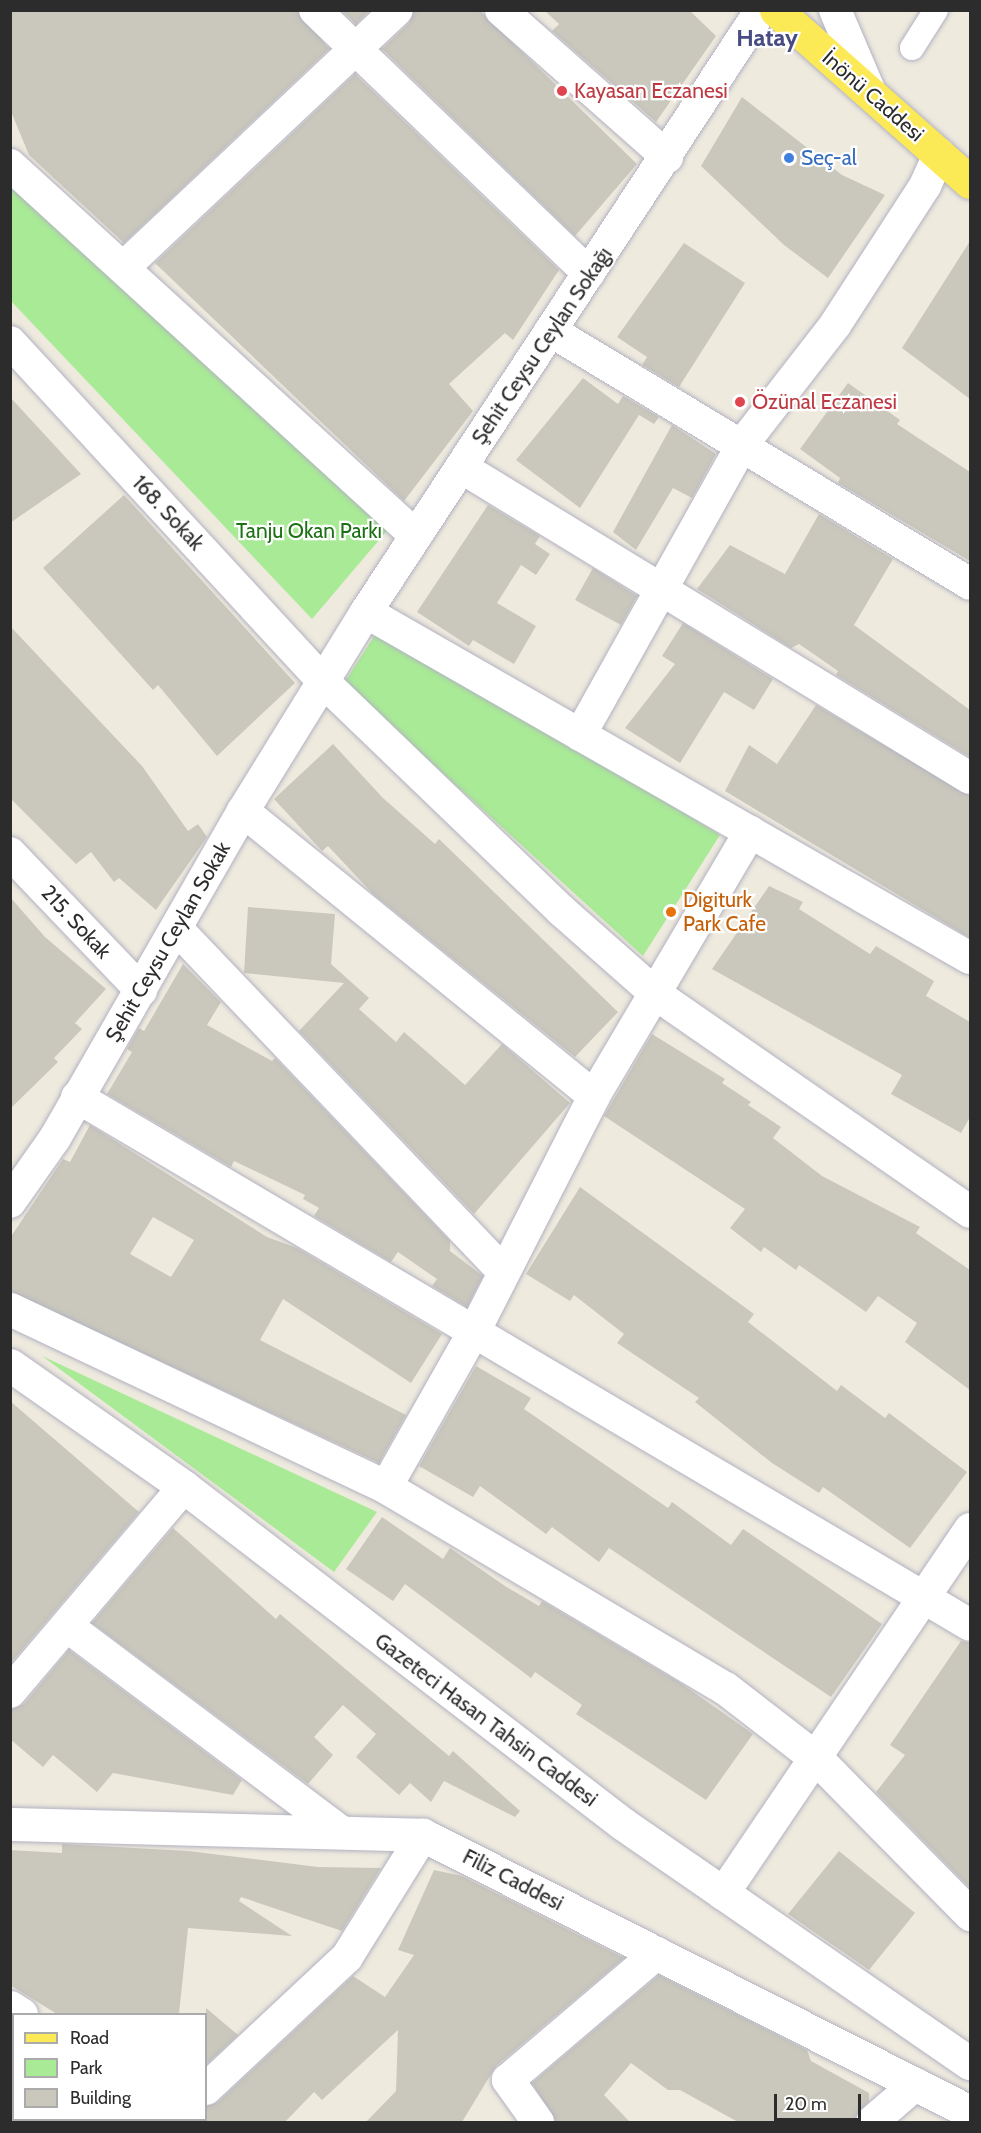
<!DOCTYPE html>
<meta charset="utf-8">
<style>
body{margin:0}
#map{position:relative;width:981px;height:2133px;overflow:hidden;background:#efeade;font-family:Cabin,sans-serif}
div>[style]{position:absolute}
.green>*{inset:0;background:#a9ea96}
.building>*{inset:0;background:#cac8bc}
.roads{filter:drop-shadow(0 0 2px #b2b2c1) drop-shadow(0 0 2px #b2b2c1)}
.pedestrian>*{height:24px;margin:-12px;padding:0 12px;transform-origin:12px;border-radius:12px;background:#fff}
.minor>*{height:32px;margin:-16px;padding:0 16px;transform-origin:16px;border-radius:16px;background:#fff}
.tertiary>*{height:33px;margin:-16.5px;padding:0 16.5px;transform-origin:16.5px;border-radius:16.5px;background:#fff}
.secondary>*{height:33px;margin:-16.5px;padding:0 16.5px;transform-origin:16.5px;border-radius:16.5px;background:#fff}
.primary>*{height:33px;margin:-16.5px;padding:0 16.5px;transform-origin:16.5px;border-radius:16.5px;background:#fce956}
.dots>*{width:16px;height:16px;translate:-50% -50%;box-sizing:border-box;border:3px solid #fff;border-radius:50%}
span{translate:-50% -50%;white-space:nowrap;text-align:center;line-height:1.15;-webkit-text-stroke:4.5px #fff;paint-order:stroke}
.health-label{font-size:21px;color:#be3a42}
.left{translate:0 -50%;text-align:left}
.street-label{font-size:21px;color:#2c2c2c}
.shop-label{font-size:21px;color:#366cbe}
.park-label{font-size:21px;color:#1d7115}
.food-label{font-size:21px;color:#c56008}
.quarter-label{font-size:24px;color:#484c82;font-weight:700}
.frame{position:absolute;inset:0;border:12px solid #2c2c2c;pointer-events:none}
.legend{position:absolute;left:12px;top:2013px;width:195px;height:108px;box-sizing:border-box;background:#fff;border:2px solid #ababab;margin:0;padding:8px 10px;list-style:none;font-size:18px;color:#2c2c2c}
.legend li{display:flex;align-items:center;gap:12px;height:30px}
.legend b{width:30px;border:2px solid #ababab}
.scale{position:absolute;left:774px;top:2094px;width:87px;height:27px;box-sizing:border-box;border:3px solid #2c2c2c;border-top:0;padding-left:8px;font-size:18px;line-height:21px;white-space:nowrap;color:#2c2c2c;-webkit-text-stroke:4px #fff;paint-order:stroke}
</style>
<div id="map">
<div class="green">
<div style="clip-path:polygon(10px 181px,391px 526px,312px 619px,11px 301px)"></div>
<div style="clip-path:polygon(380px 627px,720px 835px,643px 956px,344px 683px)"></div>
<div style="clip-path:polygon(42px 1356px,377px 1512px,334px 1572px)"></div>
</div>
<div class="building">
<div style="clip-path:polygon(10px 10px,298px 10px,329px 49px,124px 243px,29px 155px,10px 109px)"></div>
<div style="clip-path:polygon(341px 10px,370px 10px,356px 24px)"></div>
<div style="clip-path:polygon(414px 10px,479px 10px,637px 164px,575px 236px,382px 49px,409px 23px)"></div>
<div style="clip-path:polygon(544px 10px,689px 10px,716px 36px,656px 122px,552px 31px,559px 24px)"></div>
<div style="clip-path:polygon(355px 74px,559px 270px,513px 340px,505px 333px,449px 384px,473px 411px,404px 501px,155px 263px)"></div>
<div style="clip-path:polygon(742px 97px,842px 175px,885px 195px,828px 278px,784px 245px,701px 166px)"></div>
<div style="clip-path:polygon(970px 241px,970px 399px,902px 348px)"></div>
<div style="clip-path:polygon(684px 243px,745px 283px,679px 387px,642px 365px,647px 357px,617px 337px)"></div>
<div style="clip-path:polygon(583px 378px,618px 404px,623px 396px,659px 417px,654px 424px,639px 415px,580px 508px,516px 460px)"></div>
<div style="clip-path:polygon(848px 383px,900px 420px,897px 424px,970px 472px,970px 561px,838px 483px,840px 478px,800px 449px)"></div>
<div style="clip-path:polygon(10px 397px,81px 474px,10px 523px)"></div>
<div style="clip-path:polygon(672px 425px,716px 454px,692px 498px,673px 488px,636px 550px,613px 532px)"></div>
<div style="clip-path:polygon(124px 495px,295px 683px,217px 756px,158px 685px,153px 690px,43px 568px)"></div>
<div style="clip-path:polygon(488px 505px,540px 536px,535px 544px,550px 554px,536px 575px,521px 565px,497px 603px,536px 626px,514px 664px,473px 640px,469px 646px,417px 612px)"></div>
<div style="clip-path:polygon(819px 514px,893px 559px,854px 625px,970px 710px,970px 757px,836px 675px,838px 671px,799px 644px,791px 648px,697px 589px,730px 545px,785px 574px)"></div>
<div style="clip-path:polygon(593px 568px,637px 596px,621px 625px,575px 600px)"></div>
<div style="clip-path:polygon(683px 623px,773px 679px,754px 710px,724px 692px,680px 763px,625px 728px,675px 664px,662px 656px)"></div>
<div style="clip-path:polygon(10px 626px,142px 766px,188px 831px,198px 824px,207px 837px,156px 910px,119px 878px,114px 882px,91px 852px,76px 864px,10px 798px)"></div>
<div style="clip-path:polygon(816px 705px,970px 796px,970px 938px,725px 791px,749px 745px,777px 764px)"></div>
<div style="clip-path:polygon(333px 744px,383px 798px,435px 844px,439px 839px,618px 1012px,575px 1057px,373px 894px,328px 846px,322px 851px,274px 799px)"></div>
<div style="clip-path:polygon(769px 886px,803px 902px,799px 909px,870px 954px,876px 946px,934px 981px,926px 996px,970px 1022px,970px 1117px,961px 1133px,891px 1094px,902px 1075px,712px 969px)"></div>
<div style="clip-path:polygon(10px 897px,45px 937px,106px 989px,75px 1023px,82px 1029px,54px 1058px,58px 1062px,10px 1109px)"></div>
<div style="clip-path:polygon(248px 907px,335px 914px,331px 964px,369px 998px,359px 1009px,396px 1042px,404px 1032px,465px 1085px,502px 1044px,570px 1103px,474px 1214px,299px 1031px,344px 983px,244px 973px)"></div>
<div style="clip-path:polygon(183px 964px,221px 1002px,207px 1025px,272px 1061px,275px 1058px,450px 1241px,450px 1251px,483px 1276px,467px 1307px,432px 1286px,437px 1279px,398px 1252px,391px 1262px,314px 1216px,319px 1208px,303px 1199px,305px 1195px,234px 1161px,231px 1167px,107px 1094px,132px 1052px,127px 1049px,139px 1028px,144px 1031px)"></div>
<div style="clip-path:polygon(652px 1034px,725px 1079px,722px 1083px,751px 1102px,748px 1105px,781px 1127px,773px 1138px,822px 1176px,920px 1227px,916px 1233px,970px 1270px,970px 1390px,905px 1342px,917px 1323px,878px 1296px,866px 1312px,799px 1265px,796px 1270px,764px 1247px,761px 1252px,730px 1228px,745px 1209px,604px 1116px)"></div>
<div style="clip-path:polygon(evenodd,90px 1125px,267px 1237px,297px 1248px,442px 1334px,411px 1383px,283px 1299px,260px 1340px,406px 1415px,379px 1463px,10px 1291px,10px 1238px,63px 1159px,70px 1162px,90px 1125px,153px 1217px,194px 1240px,171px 1277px,130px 1254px,153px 1217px)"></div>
<div style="clip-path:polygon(580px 1187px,754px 1314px,748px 1322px,837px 1391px,841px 1385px,885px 1418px,889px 1413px,967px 1472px,910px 1548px,823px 1487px,819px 1493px,772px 1463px,695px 1402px,699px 1398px,617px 1343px,624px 1334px,574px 1295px,570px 1301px,526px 1274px)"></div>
<div style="clip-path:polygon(476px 1366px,531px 1398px,524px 1409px,668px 1508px,672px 1502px,731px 1545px,743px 1529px,882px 1624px,831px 1697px,609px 1548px,599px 1562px,552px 1527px,546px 1534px,480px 1486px,473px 1497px,419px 1466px)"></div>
<div style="clip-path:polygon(10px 1401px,139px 1512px,10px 1664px)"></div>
<div style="clip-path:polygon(382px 1517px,443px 1559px,450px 1548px,505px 1586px,539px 1606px,542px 1601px,682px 1684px,753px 1734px,706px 1800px,576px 1714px,582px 1705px,535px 1672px,531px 1678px,405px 1584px,393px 1601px,346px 1569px)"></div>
<div style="clip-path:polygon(173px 1528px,276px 1619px,280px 1614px,449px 1756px,453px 1751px,520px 1811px,515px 1817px,444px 1781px,431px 1802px,410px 1783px,399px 1795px,356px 1757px,376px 1734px,343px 1705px,314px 1737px,333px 1755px,308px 1784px,92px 1623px)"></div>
<div style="clip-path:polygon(961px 1641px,970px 1643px,970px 1888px,876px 1792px,905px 1755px,890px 1745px)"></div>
<div style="clip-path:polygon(69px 1650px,242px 1780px,233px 1795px,113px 1773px,97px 1792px,53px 1755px,43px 1767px,10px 1739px,10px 1709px,24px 1704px)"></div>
<div style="clip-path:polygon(62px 1844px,188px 1851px,318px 1867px,381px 1868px,342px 1931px,241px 1897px,239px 1901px,292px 1936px,188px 1928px,179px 2014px,57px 2014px,10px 1985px,10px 1850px,62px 1853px)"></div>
<div style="clip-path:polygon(839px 1851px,915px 1913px,869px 1970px,788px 1914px)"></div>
<div style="clip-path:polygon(434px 1870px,462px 1876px,624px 1958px,496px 2066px,462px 2122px,366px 2122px,396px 2091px,398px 2030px,322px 2100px,314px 2092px,285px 2122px,206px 2122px,206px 2106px,218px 2102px,353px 1976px,385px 1997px,414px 1955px,398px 1950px)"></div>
<div style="clip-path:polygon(659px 1975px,807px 2050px,811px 2061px,869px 2093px,869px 2101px,854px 2122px,738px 2122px,680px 2090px,668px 2090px,631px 2063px,604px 2095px,630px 2122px,556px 2122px,532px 2083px)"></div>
<div style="clip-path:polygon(206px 2008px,238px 2035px,206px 2065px)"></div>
</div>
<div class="roads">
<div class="pedestrian">
<div style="left:912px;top:48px;width:45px;rotate:-57.7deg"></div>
</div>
<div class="minor">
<div style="left:315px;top:10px;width:380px;rotate:43.9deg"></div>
<div style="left:501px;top:10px;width:222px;rotate:41.5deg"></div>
<div style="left:835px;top:10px;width:89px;rotate:66.9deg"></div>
<div style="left:10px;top:165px;width:550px;rotate:42.42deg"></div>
<div style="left:123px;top:268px;width:376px;rotate:-43.3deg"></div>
<div style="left:551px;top:331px;width:489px;rotate:31.1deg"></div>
<div style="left:10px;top:342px;width:464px;rotate:47.3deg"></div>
<div style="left:325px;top:683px;width:329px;rotate:43.9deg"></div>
<div style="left:562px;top:911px;width:127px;rotate:41.5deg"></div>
<div style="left:657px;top:995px;width:381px;rotate:34.7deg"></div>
<div style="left:461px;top:467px;width:596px;rotate:31.43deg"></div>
<div style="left:366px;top:612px;width:696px;rotate:29.81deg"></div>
<div style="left:580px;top:735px;width:332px;rotate:-60.8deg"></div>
<div style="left:742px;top:445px;width:152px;rotate:-52.2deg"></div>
<div style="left:835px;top:325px;width:166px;rotate:-57.1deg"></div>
<div style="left:925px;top:186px;width:35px;rotate:-66deg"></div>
<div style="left:243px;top:811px;width:452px;rotate:39.1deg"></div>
<div style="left:10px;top:853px;width:190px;rotate:46.3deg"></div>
<div style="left:178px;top:930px;width:472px;rotate:46.4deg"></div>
<div style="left:77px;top:1097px;width:1037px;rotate:30.59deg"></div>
<div style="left:10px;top:1202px;width:78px;rotate:-54.9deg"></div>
<div style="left:55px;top:1138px;width:377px;rotate:-60.1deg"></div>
<div style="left:243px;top:811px;width:234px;rotate:-58.3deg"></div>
<div style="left:366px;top:612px;width:720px;rotate:-56.73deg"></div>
<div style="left:386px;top:1487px;width:180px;rotate:-60.5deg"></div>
<div style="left:475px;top:1330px;width:263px;rotate:-63deg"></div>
<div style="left:594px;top:1096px;width:307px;rotate:-59.4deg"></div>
<div style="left:67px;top:1626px;width:340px;rotate:36.9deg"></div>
<div style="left:10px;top:1692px;width:269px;rotate:-49.7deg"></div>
<div style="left:723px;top:1894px;width:441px;rotate:-55.9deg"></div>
<div style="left:206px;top:2089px;width:193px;rotate:-43.1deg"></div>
<div style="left:347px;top:1957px;width:144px;rotate:-58.1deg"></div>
<div style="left:538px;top:2122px;width:52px;rotate:-125.5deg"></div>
<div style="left:508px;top:2080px;width:196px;rotate:-40.4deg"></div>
<div style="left:872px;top:2122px;width:58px;rotate:-40.8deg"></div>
</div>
<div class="tertiary">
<div style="left:10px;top:2007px;width:13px;rotate:32deg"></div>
<div style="left:162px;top:2120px;width:4px;rotate:27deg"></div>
</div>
<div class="secondary">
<div style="left:10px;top:1309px;width:416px;rotate:25.3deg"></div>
<div style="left:386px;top:1487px;width:394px;rotate:30.7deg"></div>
<div style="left:725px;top:1688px;width:116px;rotate:37.7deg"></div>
<div style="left:817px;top:1759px;width:218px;rotate:45.4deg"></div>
<div style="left:10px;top:1365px;width:213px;rotate:35deg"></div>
<div style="left:184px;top:1487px;width:553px;rotate:37.51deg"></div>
<div style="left:623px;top:1824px;width:421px;rotate:34.6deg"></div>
<div style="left:10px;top:1824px;width:413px;rotate:1.5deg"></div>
<div style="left:423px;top:1835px;width:613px;rotate:26.86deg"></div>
</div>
<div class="primary">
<div style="left:776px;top:10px;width:259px;rotate:41.6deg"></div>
</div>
</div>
<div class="dots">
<div style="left:562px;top:91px;background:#e0444e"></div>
<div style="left:789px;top:158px;background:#3f7fe0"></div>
<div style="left:740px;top:402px;background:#e0444e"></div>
<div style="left:671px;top:912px;background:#e8710a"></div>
</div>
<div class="health-label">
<span class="left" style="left:574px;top:91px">Kayasan Eczanesi</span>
<span class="left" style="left:752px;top:402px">Özünal Eczanesi</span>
</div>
<div class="street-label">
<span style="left:873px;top:96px;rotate:41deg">İnönü Caddesi</span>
<span style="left:542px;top:346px;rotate:-56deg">Şehit Ceysu Ceylan Sokağı</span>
<span style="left:168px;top:513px;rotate:47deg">168. Sokak</span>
<span style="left:76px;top:922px;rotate:47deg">215. Sokak</span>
<span style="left:168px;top:942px;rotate:-60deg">Şehit Ceysu Ceylan Sokak</span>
<span style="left:486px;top:1720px;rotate:37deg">Gazeteci Hasan Tahsin Caddesi</span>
<span style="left:513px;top:1880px;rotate:27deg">Filiz Caddesi</span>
</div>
<div class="shop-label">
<span class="left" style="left:801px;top:158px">Seç-al</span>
</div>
<div class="park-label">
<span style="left:309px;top:531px">Tanju Okan Parkı</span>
</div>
<div class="food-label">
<span class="left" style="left:683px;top:912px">Digiturk<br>Park Cafe</span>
</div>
<div class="quarter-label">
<span style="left:767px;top:38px">Hatay</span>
</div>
<div class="frame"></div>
<ul class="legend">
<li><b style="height:8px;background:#fce956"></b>Road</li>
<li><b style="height:16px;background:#a9ea96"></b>Park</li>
<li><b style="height:16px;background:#cac8bc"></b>Building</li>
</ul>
<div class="scale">20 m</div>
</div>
